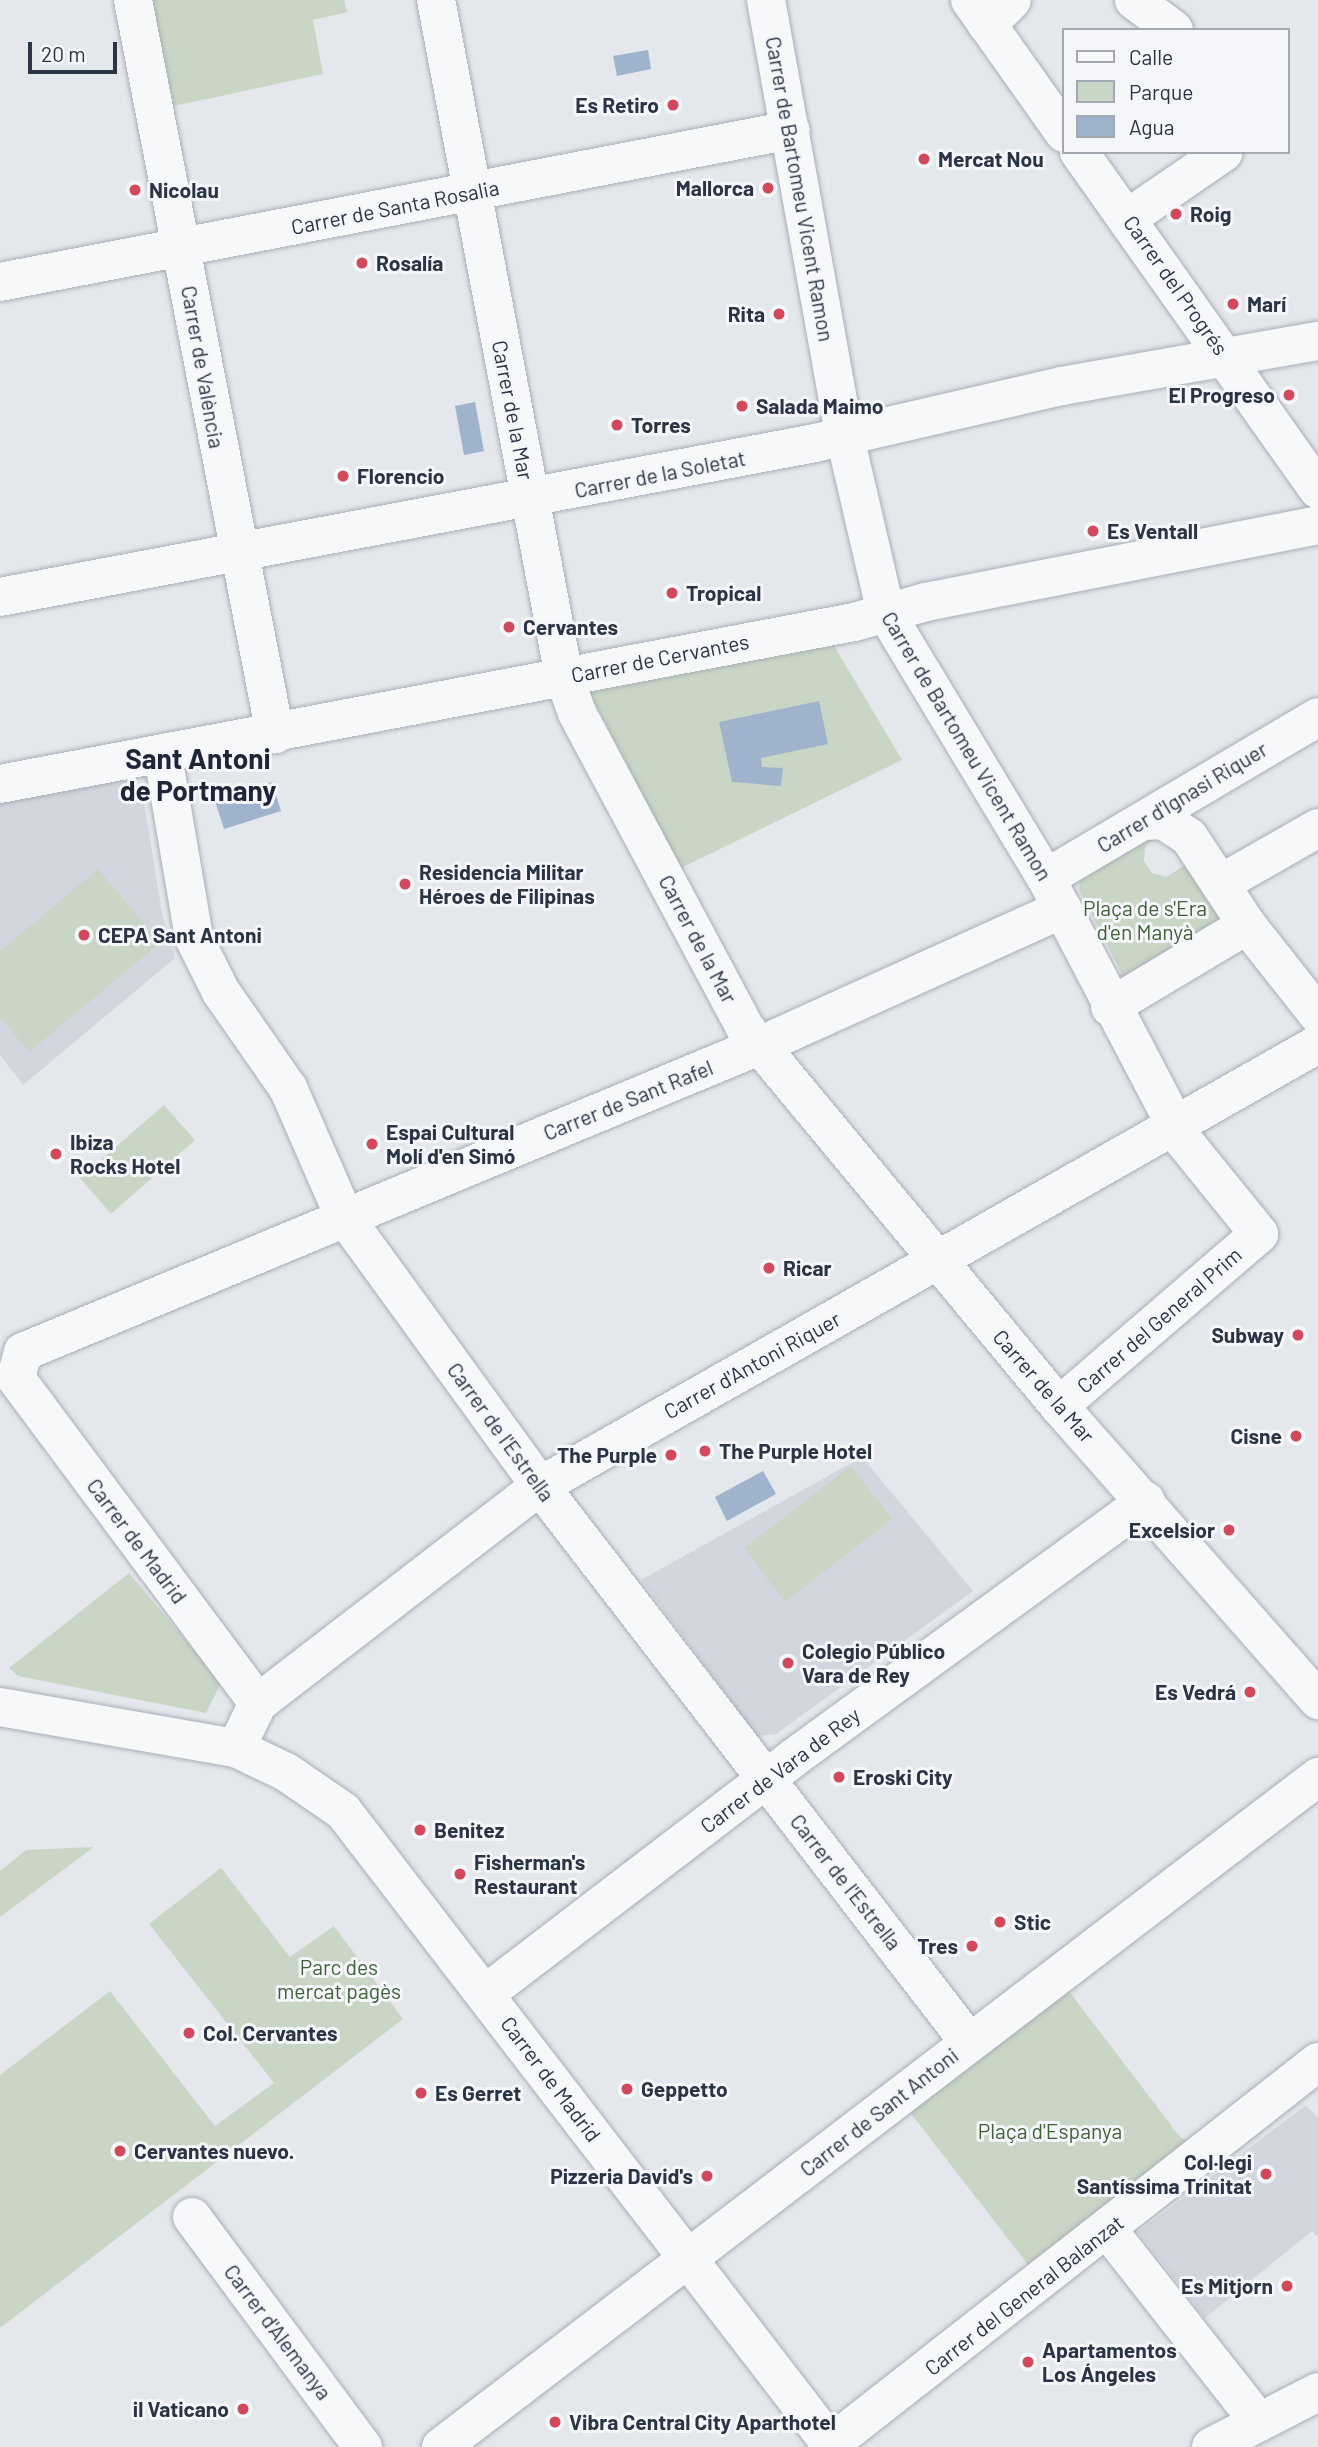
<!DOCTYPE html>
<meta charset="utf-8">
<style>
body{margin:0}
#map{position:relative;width:1318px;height:2447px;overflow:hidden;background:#e4e7ec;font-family:Barlow,sans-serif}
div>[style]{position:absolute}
.built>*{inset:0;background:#d2d6de}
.green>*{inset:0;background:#c9d6c5}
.water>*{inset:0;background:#9fb4cc}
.roads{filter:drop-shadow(0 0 2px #a9aeb7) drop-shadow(0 0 2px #a9aeb7)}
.minor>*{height:38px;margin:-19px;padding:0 19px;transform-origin:19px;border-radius:19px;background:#f7f8fa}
.dots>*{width:19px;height:19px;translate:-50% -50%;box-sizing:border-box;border:4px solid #f4f6f9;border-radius:50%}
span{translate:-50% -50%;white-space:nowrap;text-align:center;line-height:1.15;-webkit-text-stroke:6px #f4f6f9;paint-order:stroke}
.poi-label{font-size:21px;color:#2b3445;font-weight:700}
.right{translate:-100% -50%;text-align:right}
.left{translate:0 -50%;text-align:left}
.street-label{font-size:21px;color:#2b3445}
.park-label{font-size:21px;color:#3f6138}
.district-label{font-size:28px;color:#1d2536;font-weight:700}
.legend{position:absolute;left:1062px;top:28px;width:228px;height:126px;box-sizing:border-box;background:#f4f6f9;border:2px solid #a4a8b1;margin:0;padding:9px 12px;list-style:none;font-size:21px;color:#2b3445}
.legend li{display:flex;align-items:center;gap:14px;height:35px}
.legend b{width:35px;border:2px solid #a4a8b1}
.scale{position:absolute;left:28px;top:42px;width:89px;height:32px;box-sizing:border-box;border:4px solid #2b3445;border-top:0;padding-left:9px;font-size:21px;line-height:24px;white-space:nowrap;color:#2b3445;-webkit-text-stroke:5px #f4f6f9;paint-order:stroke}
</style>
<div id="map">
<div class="built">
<div style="clip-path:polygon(129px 778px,137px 780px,142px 789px,162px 913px,175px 958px,23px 1085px,0 1055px,0 800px)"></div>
<div style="clip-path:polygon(862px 1457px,973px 1591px,776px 1734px,757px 1736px,641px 1580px)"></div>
<div style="clip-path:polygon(1306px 2105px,1318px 2118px,1318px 2237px,1312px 2231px,1205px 2318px,1138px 2232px)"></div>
</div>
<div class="green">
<div style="clip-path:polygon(152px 0,344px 0,347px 12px,313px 20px,323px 74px,174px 106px)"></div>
<div style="clip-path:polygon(833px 644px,902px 760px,681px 868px,589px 692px)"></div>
<div style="clip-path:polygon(evenodd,1164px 829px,1183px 841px,1234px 924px,1127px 984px,1079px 890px,1080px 876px,1150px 830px,1164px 829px,1160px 834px,1180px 839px,1186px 851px,1184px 866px,1166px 877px,1152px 873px,1144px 861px,1145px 847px,1160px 834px)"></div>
<div style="clip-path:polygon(98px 869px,160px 943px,29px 1052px,0 1017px,0 951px)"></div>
<div style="clip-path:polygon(164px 1105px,195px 1140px,111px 1214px,80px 1178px)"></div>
<div style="clip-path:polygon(851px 1466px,892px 1519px,785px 1602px,744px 1548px)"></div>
<div style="clip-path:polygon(129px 1573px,221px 1683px,206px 1713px,18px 1676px,9px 1668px)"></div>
<div style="clip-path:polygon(94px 1847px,0 1917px,0 1871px,26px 1850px)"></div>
<div style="clip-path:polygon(221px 1868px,290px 1957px,334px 1926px,403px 2019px,0 2328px,0 2075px,110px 1991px,215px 2126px,274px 2083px,149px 1924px)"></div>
<div style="clip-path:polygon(1065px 1986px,1180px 2137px,1201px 2149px,1036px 2275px,902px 2102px)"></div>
</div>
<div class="water">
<div style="clip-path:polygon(648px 50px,651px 69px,617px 76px,613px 56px)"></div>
<div style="clip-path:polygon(475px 402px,484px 451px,464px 455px,455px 406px)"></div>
<div style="clip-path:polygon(819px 701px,828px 744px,761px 758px,762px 767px,783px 768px,781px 786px,732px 782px,719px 722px)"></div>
<div style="clip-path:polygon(272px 782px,281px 811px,224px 829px,215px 801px)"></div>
<div style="clip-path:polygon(763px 1471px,776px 1494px,727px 1521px,715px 1497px)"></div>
</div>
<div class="roads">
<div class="minor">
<div style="left:133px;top:0;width:748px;rotate:79.05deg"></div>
<div style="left:436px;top:0;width:689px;rotate:79.29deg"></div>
<div style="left:564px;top:677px;width:38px;rotate:70deg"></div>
<div style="left:577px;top:713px;width:358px;rotate:61.9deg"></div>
<div style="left:746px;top:1029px;width:490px;rotate:50.3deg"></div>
<div style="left:1059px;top:1406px;width:392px;rotate:48.6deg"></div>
<div style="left:766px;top:0;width:444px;rotate:79.8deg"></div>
<div style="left:845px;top:437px;width:181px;rotate:76.9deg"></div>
<div style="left:886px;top:613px;width:310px;rotate:58.9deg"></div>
<div style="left:1046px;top:878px;width:296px;rotate:62.4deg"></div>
<div style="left:1183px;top:1140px;width:121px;rotate:51deg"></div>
<div style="left:1259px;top:1234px;width:264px;rotate:139.3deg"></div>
<div style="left:970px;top:0;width:163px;rotate:54.7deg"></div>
<div style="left:1134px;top:0;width:50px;rotate:36.9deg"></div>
<div style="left:987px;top:25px;width:35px;rotate:-45deg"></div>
<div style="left:1079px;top:152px;width:413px;rotate:54.7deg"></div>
<div style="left:1128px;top:218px;width:116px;rotate:-34.5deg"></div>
<div style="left:0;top:282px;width:805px;rotate:-10.88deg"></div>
<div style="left:0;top:597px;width:829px;rotate:-10.7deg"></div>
<div style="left:815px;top:443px;width:253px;rotate:-13deg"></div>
<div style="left:1062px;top:386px;width:260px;rotate:-10deg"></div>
<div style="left:163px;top:756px;width:185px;rotate:80.3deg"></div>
<div style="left:194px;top:938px;width:60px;rotate:63.4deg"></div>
<div style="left:221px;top:992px;width:117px;rotate:55.1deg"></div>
<div style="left:288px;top:1088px;width:140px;rotate:66.4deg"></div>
<div style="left:344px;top:1216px;width:334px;rotate:54deg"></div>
<div style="left:540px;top:1486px;width:702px;rotate:52.35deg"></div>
<div style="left:0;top:784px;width:869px;rotate:-10.74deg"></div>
<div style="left:854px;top:622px;width:75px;rotate:-15.5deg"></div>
<div style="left:926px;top:602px;width:399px;rotate:-11.1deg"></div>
<div style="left:1145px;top:821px;width:18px;rotate:-3deg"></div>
<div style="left:1163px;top:820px;width:31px;rotate:33deg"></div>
<div style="left:1189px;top:837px;width:105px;rotate:56.6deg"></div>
<div style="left:1247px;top:925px;width:115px;rotate:51.7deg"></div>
<div style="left:1046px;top:878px;width:316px;rotate:-30.6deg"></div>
<div style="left:1220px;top:884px;width:113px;rotate:-29.7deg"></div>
<div style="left:1110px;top:1007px;width:160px;rotate:-30.9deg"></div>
<div style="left:258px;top:1703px;width:405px;rotate:-126.7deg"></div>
<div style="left:16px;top:1378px;width:27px;rotate:-75deg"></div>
<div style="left:23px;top:1352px;width:797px;rotate:-22.58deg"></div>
<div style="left:759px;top:1046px;width:333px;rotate:-24.3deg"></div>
<div style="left:0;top:1707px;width:240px;rotate:9.9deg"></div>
<div style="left:236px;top:1748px;width:55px;rotate:25.6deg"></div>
<div style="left:286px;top:1772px;width:69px;rotate:34.4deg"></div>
<div style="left:343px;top:1811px;width:803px;rotate:52.39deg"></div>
<div style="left:236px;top:1748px;width:50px;rotate:-63.9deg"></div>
<div style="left:258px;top:1703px;width:356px;rotate:-37.6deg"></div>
<div style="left:540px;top:1486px;width:895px;rotate:-29.6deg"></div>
<div style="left:485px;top:1994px;width:387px;rotate:-37.4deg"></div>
<div style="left:792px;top:1759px;width:438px;rotate:-36.1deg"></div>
<div style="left:192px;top:2217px;width:287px;rotate:53.4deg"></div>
<div style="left:1108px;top:2230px;width:244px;rotate:51.8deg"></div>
<div style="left:441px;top:2447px;width:1104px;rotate:-37.38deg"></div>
<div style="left:827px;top:2447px;width:624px;rotate:-38.1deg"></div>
<div style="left:1211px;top:2447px;width:120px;rotate:-27.2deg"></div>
</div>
</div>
<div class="dots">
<div style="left:673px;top:105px;background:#d1495b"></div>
<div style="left:924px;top:159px;background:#d1495b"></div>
<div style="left:768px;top:188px;background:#d1495b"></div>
<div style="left:135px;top:190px;background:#d1495b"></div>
<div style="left:1176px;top:214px;background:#d1495b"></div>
<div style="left:362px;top:263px;background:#d1495b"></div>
<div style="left:1233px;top:304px;background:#d1495b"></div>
<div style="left:779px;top:314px;background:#d1495b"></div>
<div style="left:1289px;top:395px;background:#d1495b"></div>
<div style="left:742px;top:406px;background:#d1495b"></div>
<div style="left:617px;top:425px;background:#d1495b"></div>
<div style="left:343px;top:476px;background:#d1495b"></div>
<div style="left:1093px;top:531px;background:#d1495b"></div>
<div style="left:672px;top:593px;background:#d1495b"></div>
<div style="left:509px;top:627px;background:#d1495b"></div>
<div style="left:405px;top:884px;background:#d1495b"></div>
<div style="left:84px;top:935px;background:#d1495b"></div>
<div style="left:372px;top:1144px;background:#d1495b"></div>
<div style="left:56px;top:1154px;background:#d1495b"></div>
<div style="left:769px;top:1268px;background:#d1495b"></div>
<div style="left:1298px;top:1335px;background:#d1495b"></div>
<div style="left:1296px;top:1436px;background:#d1495b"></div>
<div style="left:705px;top:1451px;background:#d1495b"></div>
<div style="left:671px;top:1455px;background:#d1495b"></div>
<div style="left:1229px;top:1530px;background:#d1495b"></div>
<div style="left:788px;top:1663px;background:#d1495b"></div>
<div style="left:1250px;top:1692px;background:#d1495b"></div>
<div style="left:839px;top:1777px;background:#d1495b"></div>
<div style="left:420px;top:1830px;background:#d1495b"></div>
<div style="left:460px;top:1874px;background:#d1495b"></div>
<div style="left:1000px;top:1922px;background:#d1495b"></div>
<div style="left:972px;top:1946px;background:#d1495b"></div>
<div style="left:189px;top:2033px;background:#d1495b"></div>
<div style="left:627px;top:2089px;background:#d1495b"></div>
<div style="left:421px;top:2093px;background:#d1495b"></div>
<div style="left:120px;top:2151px;background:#d1495b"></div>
<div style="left:1266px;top:2174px;background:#d1495b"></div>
<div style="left:707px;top:2176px;background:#d1495b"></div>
<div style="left:1287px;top:2286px;background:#d1495b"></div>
<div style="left:1028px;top:2362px;background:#d1495b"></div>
<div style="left:243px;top:2409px;background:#d1495b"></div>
<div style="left:555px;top:2422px;background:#d1495b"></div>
</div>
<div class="poi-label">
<span class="right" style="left:659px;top:105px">Es Retiro</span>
<span class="left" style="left:938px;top:159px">Mercat Nou</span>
<span class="right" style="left:754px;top:188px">Mallorca</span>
<span class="left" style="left:149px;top:190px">Nicolau</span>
<span class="left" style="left:1190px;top:214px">Roig</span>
<span class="left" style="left:376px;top:263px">Rosalía</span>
<span class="left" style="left:1247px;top:304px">Marí</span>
<span class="right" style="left:765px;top:314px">Rita</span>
<span class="right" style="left:1275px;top:395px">El Progreso</span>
<span class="left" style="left:756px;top:406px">Salada Maimo</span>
<span class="left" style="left:631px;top:425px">Torres</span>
<span class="left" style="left:357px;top:476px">Florencio</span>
<span class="left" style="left:1107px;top:531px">Es Ventall</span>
<span class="left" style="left:686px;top:593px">Tropical</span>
<span class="left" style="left:523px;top:627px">Cervantes</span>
<span class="left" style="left:419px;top:884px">Residencia Militar<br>Héroes de Filipinas</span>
<span class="left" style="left:98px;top:935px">CEPA Sant Antoni</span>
<span class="left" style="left:386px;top:1144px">Espai Cultural<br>Molí d'en Simó</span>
<span class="left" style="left:70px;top:1154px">Ibiza<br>Rocks Hotel</span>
<span class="left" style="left:783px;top:1268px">Ricar</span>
<span class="right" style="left:1284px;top:1335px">Subway</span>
<span class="right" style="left:1282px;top:1436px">Cisne</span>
<span class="left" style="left:719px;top:1451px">The Purple Hotel</span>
<span class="right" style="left:657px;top:1455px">The Purple</span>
<span class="right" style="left:1215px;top:1530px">Excelsior</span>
<span class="left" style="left:802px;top:1663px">Colegio Público<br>Vara de Rey</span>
<span class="right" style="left:1236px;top:1692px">Es Vedrá</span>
<span class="left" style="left:853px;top:1777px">Eroski City</span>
<span class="left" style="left:434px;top:1830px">Benitez</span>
<span class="left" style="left:474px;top:1874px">Fisherman's<br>Restaurant</span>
<span class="left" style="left:1014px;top:1922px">Stic</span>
<span class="right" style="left:958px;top:1946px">Tres</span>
<span class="left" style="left:203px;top:2033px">Col. Cervantes</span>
<span class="left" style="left:641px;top:2089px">Geppetto</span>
<span class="left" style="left:435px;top:2093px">Es Gerret</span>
<span class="left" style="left:134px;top:2151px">Cervantes nuevo.</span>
<span class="right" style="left:1252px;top:2174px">Col·legi<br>Santíssima Trinitat</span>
<span class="right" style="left:693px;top:2176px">Pizzeria David's</span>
<span class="right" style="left:1273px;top:2286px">Es Mitjorn</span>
<span class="left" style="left:1042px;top:2362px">Apartamentos<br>Los Ángeles</span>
<span class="right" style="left:229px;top:2409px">il Vaticano</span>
<span class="left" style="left:569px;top:2422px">Vibra Central City Aparthotel</span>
</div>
<div class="street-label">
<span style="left:800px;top:189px;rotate:80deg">Carrer de Bartomeu Vicent Ramon</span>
<span style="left:395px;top:207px;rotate:-11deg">Carrer de Santa Rosalia</span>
<span style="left:1176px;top:285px;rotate:55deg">Carrer del Progrés</span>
<span style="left:203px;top:367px;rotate:80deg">Carrer de València</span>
<span style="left:513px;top:410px;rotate:79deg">Carrer de la Mar</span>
<span style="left:660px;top:474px;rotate:-11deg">Carrer de la Soletat</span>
<span style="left:660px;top:658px;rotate:-11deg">Carrer de Cervantes</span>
<span style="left:967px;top:746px;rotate:59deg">Carrer de Bartomeu Vicent Ramon</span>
<span style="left:1182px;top:797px;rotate:-31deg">Carrer d'Ignasi Riquer</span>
<span style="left:698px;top:939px;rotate:62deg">Carrer de la Mar</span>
<span style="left:628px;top:1100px;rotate:-22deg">Carrer de Sant Rafel</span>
<span style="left:1159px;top:1320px;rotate:-41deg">Carrer del General Prim</span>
<span style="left:752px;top:1365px;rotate:-29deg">Carrer d'Antoni Riquer</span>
<span style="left:1044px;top:1386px;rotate:49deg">Carrer de la Mar</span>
<span style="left:501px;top:1432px;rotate:54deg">Carrer de l'Estrella</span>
<span style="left:137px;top:1541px;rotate:53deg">Carrer de Madrid</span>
<span style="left:780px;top:1770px;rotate:-37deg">Carrer de Vara de Rey</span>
<span style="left:846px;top:1882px;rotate:52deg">Carrer de l'Estrella</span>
<span style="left:551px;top:2079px;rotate:53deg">Carrer de Madrid</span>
<span style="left:879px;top:2112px;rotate:-38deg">Carrer de Sant Antoni</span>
<span style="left:1024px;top:2295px;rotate:-38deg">Carrer del General Balanzat</span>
<span style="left:278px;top:2332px;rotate:53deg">Carrer d'Alemanya</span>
</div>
<div class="park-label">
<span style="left:1145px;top:920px">Plaça de s'Era<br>d'en Manyà</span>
<span style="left:339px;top:1979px">Parc des<br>mercat pagès</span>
<span style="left:1050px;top:2131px">Plaça d'Espanya</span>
</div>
<div class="district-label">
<span style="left:198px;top:774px">Sant Antoni<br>de Portmany</span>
</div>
<ul class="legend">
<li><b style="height:9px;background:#f7f8fa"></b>Calle</li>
<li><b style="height:19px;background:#c9d6c5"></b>Parque</li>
<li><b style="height:19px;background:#9fb4cc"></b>Agua</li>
</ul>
<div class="scale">20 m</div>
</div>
